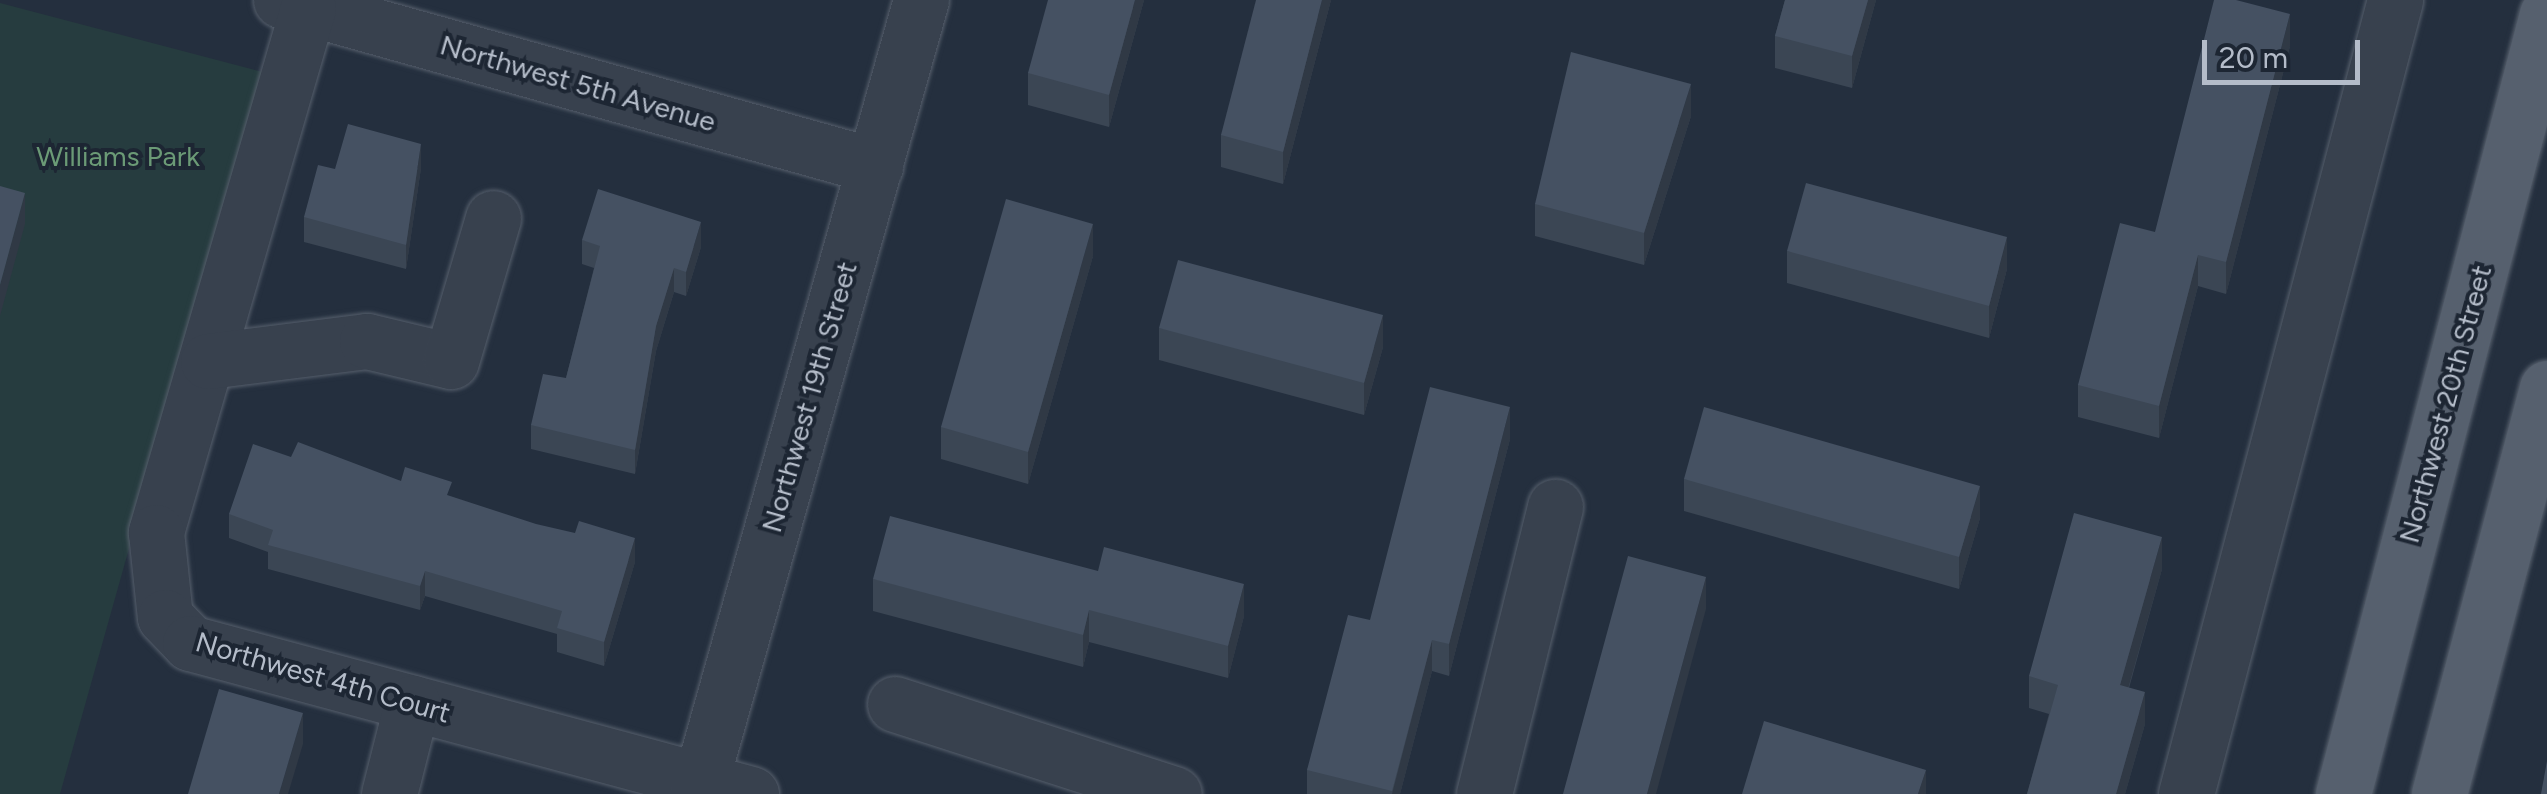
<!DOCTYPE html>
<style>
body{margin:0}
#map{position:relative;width:2547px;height:794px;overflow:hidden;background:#242f3e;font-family:Figtree,sans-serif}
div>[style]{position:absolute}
.green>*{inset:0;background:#263c3f}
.roads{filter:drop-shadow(0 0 2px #565f6c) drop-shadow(0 0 2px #565f6c)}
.minor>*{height:55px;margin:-27.5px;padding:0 27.5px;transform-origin:27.5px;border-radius:27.5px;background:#38414e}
.major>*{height:55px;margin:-27.5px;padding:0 27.5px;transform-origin:27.5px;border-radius:27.5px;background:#56606e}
.wall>*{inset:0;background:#3b4654}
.shaded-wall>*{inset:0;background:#303945}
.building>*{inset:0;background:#455162}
span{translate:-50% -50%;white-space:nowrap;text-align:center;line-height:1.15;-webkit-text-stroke:8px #1d2633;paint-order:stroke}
.street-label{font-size:28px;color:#b4bcc9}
.park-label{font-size:28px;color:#6b9a76}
.scale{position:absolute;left:2202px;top:40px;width:158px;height:45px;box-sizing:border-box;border:5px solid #b4bcc9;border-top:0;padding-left:12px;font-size:30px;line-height:35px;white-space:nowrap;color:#b4bcc9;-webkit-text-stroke:8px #1d2633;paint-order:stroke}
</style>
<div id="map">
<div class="green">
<div style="clip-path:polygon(0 3px,263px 72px,60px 794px,0 794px)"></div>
</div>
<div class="roads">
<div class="minor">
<div style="left:281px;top:0;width:617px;rotate:15.61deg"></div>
<div style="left:308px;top:8px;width:546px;rotate:106.18deg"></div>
<div style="left:156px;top:532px;width:85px;rotate:84deg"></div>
<div style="left:165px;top:617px;width:36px;rotate:46deg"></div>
<div style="left:190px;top:643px;width:581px;rotate:15.06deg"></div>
<div style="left:208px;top:361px;width:160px;rotate:-7.2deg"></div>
<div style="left:367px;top:341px;width:86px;rotate:13.4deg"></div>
<div style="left:451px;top:361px;width:149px;rotate:-73.6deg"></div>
<div style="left:895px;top:704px;width:293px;rotate:17.9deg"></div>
<div style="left:389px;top:794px;width:94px;rotate:-75.8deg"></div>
<div style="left:697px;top:794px;width:825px;rotate:-74.25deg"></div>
<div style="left:1484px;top:794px;width:296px;rotate:-76.1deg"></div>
<div style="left:2186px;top:794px;width:821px;rotate:-75.25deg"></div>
</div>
<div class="major">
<div style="left:2343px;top:794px;width:806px;rotate:-75.34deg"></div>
<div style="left:2439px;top:794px;width:420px;rotate:-75.1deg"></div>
</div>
</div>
<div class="wall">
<div style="clip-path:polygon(1144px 0,1109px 127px,1028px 105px,1028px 73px)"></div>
<div style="clip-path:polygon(1331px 0,1283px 184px,1221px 167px,1221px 135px)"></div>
<div style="clip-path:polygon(1785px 0,1876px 0,1852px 88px,1775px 68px,1775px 36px)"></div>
<div style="clip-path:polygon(2290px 46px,2226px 294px,2198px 286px,2159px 438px,2078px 417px,2078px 385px,2155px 232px)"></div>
<div style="clip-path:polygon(1691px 116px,1644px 265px,1535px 236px,1535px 204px)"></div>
<div style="clip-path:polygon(421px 168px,406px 269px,304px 242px,304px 217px,335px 169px)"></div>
<div style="clip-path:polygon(582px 240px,701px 247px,686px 296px,674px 292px,656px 351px,635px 474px,531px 449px,531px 425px,566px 378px,594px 268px,582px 264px)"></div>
<div style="clip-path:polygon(1787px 251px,2007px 269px,1989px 338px,1787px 283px)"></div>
<div style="clip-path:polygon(1093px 256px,1028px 484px,941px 459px,941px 427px)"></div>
<div style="clip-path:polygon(1159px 328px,1383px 347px,1364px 415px,1159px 360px)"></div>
<div style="clip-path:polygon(1510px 439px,1449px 676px,1432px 671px,1400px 794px,1307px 794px,1307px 770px,1370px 620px)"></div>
<div style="clip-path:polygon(291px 457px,401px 481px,452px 497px,635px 562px,604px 666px,557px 652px,557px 634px,425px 596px,420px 610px,268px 569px,268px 552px,229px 538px,229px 514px)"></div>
<div style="clip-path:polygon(1684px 479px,1980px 518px,1959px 589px,1684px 511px)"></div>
<div style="clip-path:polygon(2162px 569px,2129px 688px,2145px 724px,2125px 794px,2027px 794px,2049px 714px,2029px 708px,2029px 676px)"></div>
<div style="clip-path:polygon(873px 579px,1244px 616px,1228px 678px,1089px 642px,1083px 667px,873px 611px)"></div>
</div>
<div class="shaded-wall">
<div style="clip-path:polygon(1135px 0,1144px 0,1109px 127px,1109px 95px)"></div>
<div style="clip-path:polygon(1322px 0,1331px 0,1283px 184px,1283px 152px)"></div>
<div style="clip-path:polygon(1868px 0,1876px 0,1852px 88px,1852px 56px)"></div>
<div style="clip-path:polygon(2290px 14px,2290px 46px,2226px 294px,2226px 262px)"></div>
<div style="clip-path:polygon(1691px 84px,1691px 116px,1644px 265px,1644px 233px)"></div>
<div style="clip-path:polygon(421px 144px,421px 168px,406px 269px,406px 245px)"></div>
<div style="clip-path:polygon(25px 193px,25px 224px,0 316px,0 285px)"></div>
<div style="clip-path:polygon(701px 222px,701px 247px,686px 296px,686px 272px)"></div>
<div style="clip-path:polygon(1093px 224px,1093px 256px,1028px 484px,1028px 452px)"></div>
<div style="clip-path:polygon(2007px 237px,2007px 269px,1989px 338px,1989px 306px)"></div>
<div style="clip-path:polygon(2198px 255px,2198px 286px,2159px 438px,2159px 406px)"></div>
<div style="clip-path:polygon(674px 268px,674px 292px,656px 351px,635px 474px,635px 450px,656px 326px)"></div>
<div style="clip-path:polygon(1383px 315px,1383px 347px,1364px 415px,1364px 383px)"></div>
<div style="clip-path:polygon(1510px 407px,1510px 439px,1449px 676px,1449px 644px)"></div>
<div style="clip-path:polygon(1980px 486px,1980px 518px,1959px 589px,1959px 557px)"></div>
<div style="clip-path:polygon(2162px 537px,2162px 569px,2120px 717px,2120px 685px)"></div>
<div style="clip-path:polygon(635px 538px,635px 562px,604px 666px,604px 642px)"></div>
<div style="clip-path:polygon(425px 571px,425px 596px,420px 610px,420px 586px)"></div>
<div style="clip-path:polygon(1706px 577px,1706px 609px,1656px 794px,1647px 794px)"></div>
<div style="clip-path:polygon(1244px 584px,1244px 616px,1228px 678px,1228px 646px)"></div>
<div style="clip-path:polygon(1089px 610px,1089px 642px,1083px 667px,1083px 635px)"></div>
<div style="clip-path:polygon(1432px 640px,1432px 671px,1400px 794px,1392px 794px)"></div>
<div style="clip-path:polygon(2145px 692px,2145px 724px,2125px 794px,2116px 794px)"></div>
<div style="clip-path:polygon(303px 713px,303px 744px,288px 794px,279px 794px)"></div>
<div style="clip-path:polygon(1926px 770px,1926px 794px,1918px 794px)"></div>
</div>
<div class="building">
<div style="clip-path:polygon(1048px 0,1135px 0,1109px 95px,1028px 73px)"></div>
<div style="clip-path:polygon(1256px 0,1322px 0,1283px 152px,1221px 135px)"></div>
<div style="clip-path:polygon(1785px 0,1868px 0,1852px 56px,1775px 36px)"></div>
<div style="clip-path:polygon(2214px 0,2236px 0,2290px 14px,2226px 262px,2198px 255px,2159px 406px,2078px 385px,2120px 223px,2155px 232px)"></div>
<div style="clip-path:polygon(1571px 52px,1691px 84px,1644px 233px,1535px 204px)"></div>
<div style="clip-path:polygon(348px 124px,421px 144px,406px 245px,304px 217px,318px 165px,335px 169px)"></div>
<div style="clip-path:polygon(1806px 183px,2007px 237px,1989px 306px,1787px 251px)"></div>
<div style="clip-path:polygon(0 186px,25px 193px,0 285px)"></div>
<div style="clip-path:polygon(598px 189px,701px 222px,686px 272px,674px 268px,656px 326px,635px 450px,531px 425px,543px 374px,566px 378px,600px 246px,582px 240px)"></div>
<div style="clip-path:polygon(1006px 199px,1093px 224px,1028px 452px,941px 427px)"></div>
<div style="clip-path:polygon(1178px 260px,1383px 315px,1364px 383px,1159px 328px)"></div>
<div style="clip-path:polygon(1430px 387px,1510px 407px,1449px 644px,1432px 640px,1392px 791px,1307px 770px,1348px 615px,1370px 620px)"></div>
<div style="clip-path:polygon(1704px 407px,1980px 486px,1959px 557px,1684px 479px)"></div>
<div style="clip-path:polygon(298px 442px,401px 481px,405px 467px,452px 482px,447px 495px,536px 524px,575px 533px,579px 521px,635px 538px,604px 642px,557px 628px,562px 611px,425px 571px,420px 586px,268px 545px,273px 530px,229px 514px,253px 444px,291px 457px)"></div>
<div style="clip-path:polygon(2074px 513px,2162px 537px,2120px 685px,2145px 692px,2116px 794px,2027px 794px,2058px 685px,2029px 676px)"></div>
<div style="clip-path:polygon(890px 516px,1098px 571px,1104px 547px,1244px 584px,1228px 646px,1089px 610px,1083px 635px,873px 579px)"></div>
<div style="clip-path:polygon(1628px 556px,1706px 577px,1647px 794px,1563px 794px)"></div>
<div style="clip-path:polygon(219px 689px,303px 713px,279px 794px,188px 794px)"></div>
<div style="clip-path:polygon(1764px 721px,1926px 770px,1918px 794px,1742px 794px)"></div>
<div style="clip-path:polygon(2547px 761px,2547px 794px,2541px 794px)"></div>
</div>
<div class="street-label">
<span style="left:578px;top:83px;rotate:16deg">Northwest 5th Avenue</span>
<span style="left:809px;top:397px;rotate:-74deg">Northwest 19th Street</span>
<span style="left:2445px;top:404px;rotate:-75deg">Northwest 20th Street</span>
<span style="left:323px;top:677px;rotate:16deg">Northwest 4th Court</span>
</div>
<div class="park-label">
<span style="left:118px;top:156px">Williams Park</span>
</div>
<div class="scale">20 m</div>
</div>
